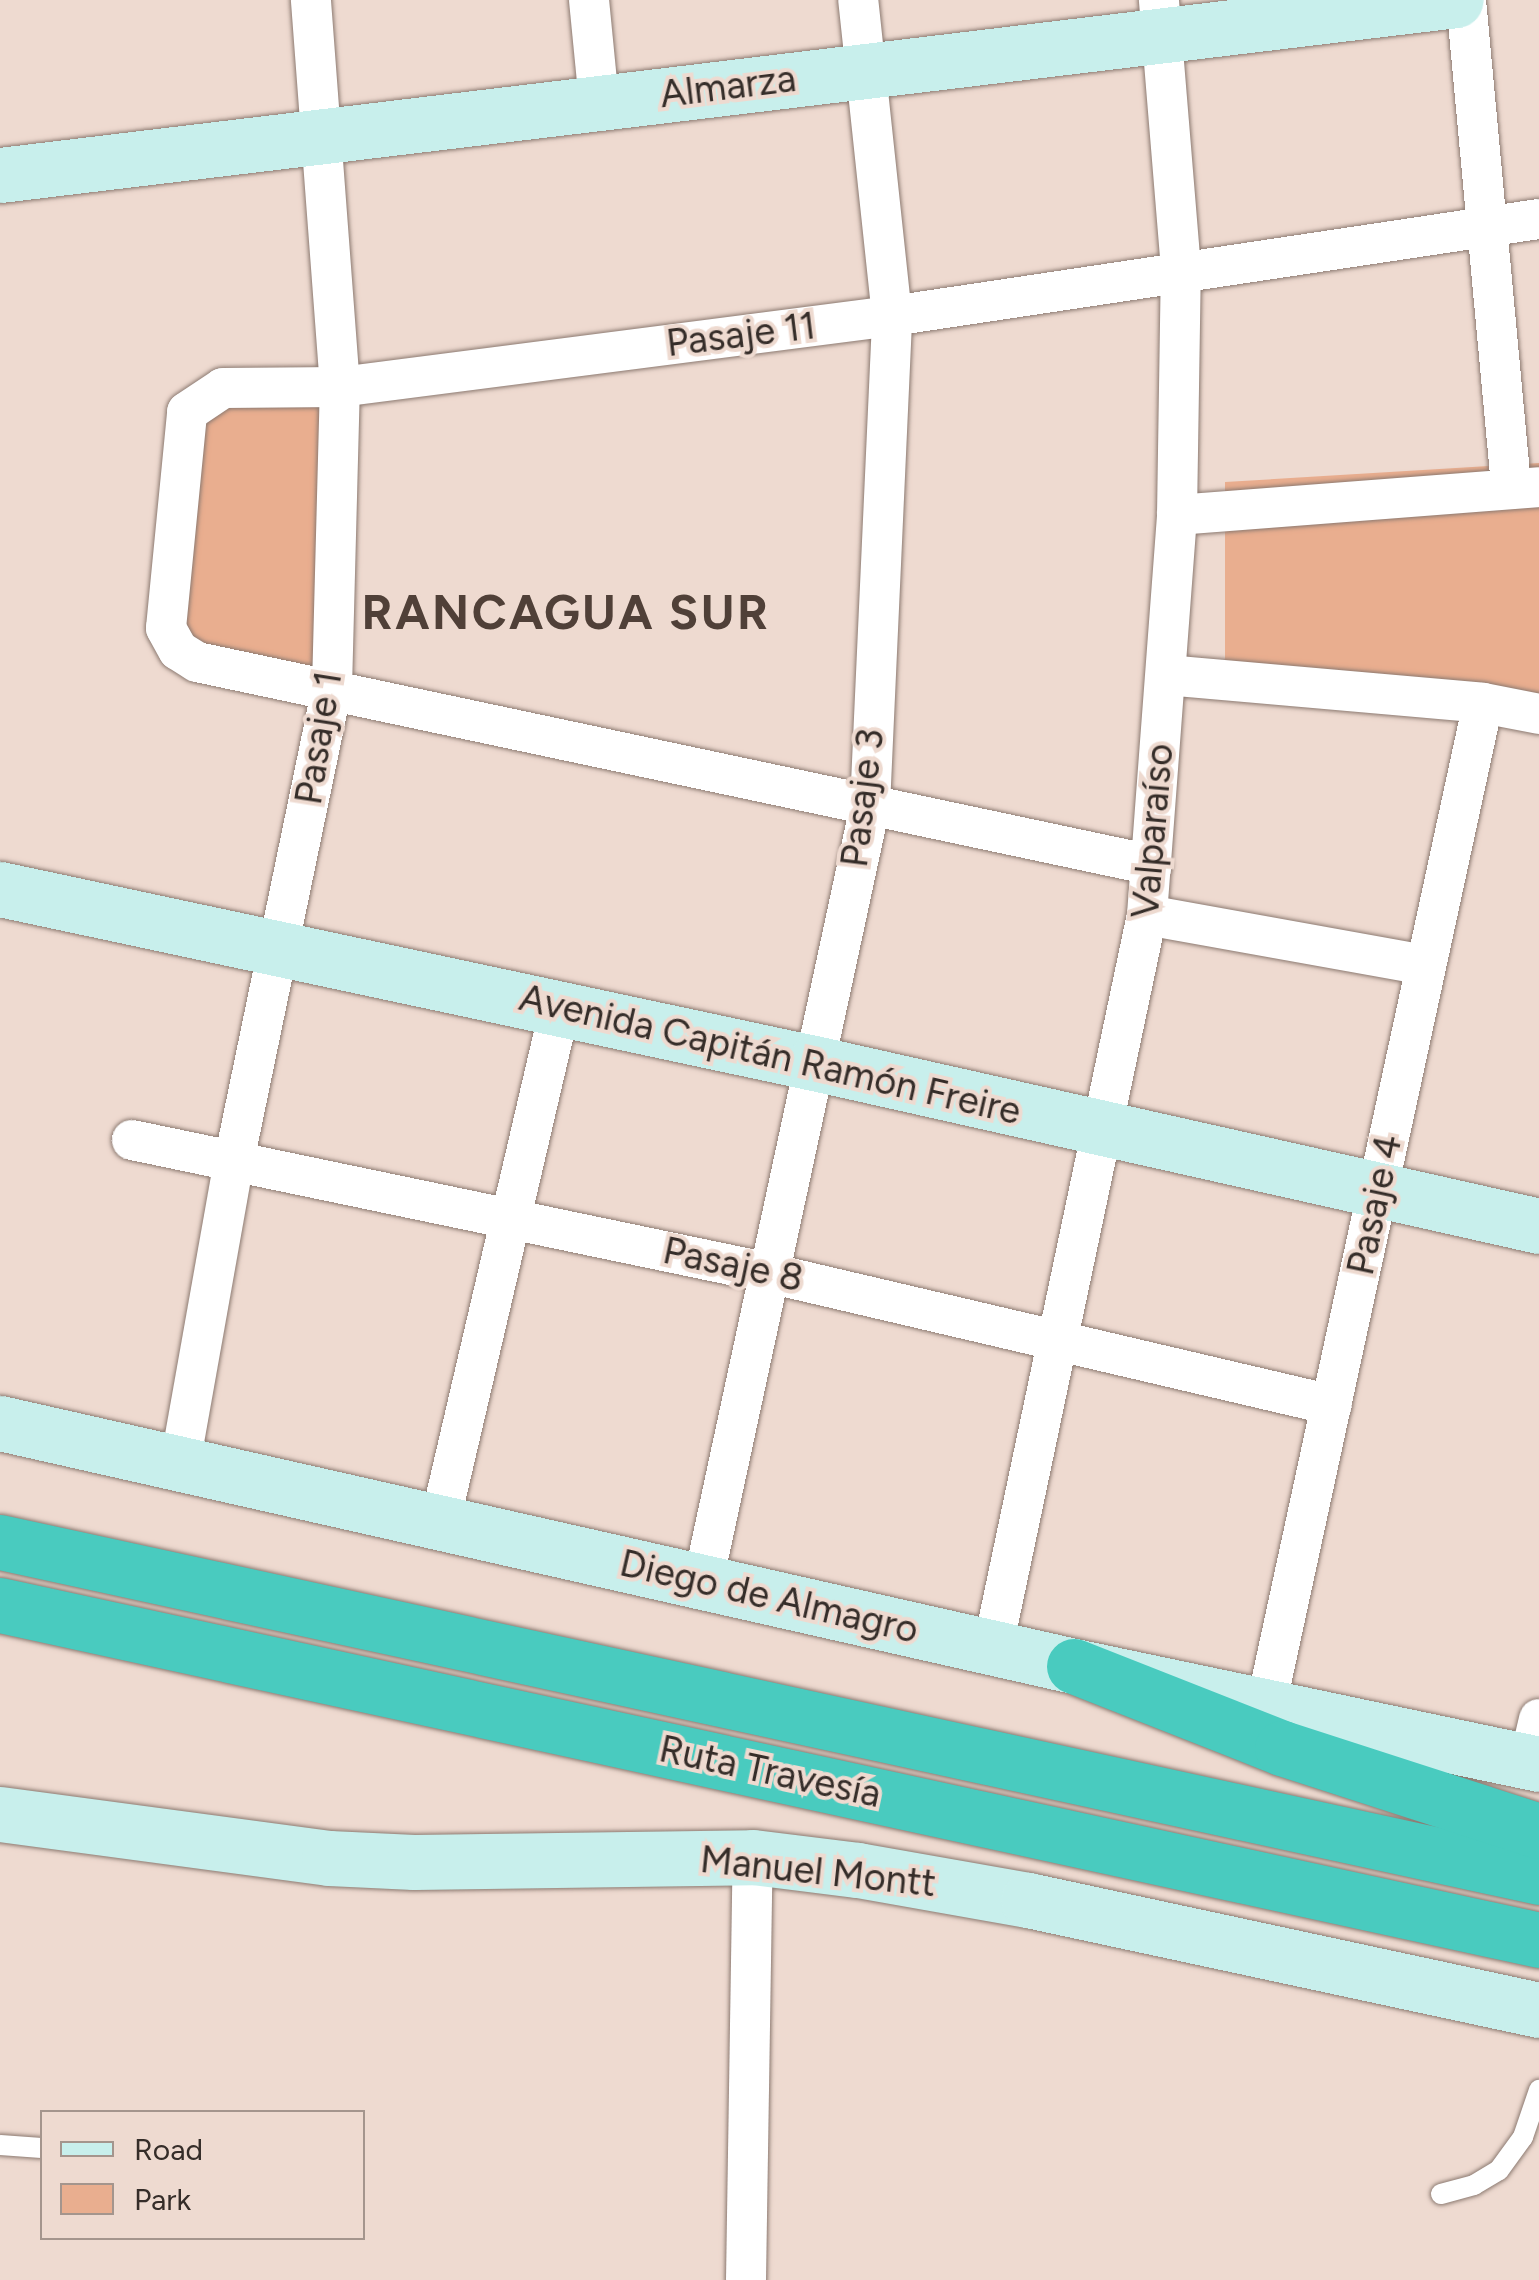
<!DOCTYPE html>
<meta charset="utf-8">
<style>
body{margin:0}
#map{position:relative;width:1539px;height:2280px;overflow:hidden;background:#eedad0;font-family:Figtree,sans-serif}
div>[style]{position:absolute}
.green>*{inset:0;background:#e9ae8f}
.roads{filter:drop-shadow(0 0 2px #8c7a71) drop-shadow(0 0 2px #8c7a71)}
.lane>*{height:20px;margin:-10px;padding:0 10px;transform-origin:10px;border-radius:10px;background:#fff}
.street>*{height:40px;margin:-20px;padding:0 20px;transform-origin:20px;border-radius:20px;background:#fff}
.secondary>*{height:55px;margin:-27.5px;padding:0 27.5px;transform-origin:27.5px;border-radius:27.5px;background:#c8efec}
.highway>*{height:55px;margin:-27.5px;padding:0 27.5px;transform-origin:27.5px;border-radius:27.5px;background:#49cbbf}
span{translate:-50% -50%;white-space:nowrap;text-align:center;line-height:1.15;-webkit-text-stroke:8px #eedad0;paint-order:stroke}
.street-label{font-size:38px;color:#352d29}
.district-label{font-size:48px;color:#504038;font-weight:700;letter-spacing:2.5px}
.legend{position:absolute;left:40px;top:2110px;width:325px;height:130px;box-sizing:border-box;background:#eedad0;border:2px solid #a4958d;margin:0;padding:12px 18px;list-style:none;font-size:30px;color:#352d29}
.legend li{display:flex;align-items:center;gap:20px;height:50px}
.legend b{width:50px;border:2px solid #a4958d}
</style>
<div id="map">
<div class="green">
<div style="clip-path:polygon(340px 387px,332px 688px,178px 650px,187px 412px)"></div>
<div style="clip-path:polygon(1539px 463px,1539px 702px,1225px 669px,1225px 482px)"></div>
</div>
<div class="roads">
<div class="lane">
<div style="left:0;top:2145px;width:42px;rotate:4.1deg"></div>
<div style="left:1441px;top:2194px;width:34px;rotate:-15deg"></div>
<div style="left:1474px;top:2185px;width:29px;rotate:-31deg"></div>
<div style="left:1499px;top:2170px;width:41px;rotate:-54deg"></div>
<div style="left:1523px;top:2137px;width:50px;rotate:-71.2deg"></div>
</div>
<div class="street">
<div style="left:589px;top:0;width:102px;rotate:84.4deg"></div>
<div style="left:1466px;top:0;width:491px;rotate:84.7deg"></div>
<div style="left:1177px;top:515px;width:363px;rotate:-4.4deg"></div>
<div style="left:1166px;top:675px;width:318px;rotate:5deg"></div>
<div style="left:1483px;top:703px;width:57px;rotate:11.1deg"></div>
<div style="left:1152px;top:865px;width:976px;rotate:-168deg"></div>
<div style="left:197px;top:662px;width:22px;rotate:-148deg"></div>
<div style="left:178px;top:650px;width:25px;rotate:-119deg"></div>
<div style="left:166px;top:628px;width:217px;rotate:-84.4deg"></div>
<div style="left:187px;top:412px;width:43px;rotate:-33.7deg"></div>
<div style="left:223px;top:388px;width:117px;rotate:-0.5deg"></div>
<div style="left:340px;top:387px;width:557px;rotate:-7.33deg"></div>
<div style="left:892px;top:316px;width:654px;rotate:-8.53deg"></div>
<div style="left:1147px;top:915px;width:283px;rotate:10.2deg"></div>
<div style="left:132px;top:1140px;width:651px;rotate:11.79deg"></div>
<div style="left:769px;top:1273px;width:578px;rotate:13.2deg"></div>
<div style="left:180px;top:1464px;width:308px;rotate:-79.9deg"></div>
<div style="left:234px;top:1161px;width:483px;rotate:-78.3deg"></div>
<div style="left:332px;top:688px;width:301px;rotate:-88.5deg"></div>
<div style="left:340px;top:387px;width:388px;rotate:-94.3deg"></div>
<div style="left:440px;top:1522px;width:529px;rotate:-76.88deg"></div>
<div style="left:703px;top:1582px;width:794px;rotate:-77.85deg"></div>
<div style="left:870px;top:806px;width:490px;rotate:-87.4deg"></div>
<div style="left:892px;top:316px;width:318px;rotate:-96.1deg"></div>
<div style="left:993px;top:1647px;width:748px;rotate:-78.12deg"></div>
<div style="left:1147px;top:915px;width:401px;rotate:-85.7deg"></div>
<div style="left:1177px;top:515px;width:246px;rotate:-89.1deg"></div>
<div style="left:1181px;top:269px;width:270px;rotate:-94.7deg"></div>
<div style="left:1266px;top:1706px;width:1026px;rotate:-77.79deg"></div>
<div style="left:1529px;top:1762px;width:44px;rotate:-76.9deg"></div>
<div style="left:746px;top:2280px;width:423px;rotate:-89.1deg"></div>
</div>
<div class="secondary">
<div style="left:0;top:175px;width:1466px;rotate:-6.85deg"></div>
<div style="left:0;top:889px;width:832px;rotate:12.07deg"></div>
<div style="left:814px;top:1063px;width:743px;rotate:12.67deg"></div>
<div style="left:0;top:1423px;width:1101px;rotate:12.75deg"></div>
<div style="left:1074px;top:1666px;width:475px;rotate:11.9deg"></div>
<div style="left:0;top:1814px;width:332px;rotate:7.6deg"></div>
<div style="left:329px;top:1858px;width:85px;rotate:2.7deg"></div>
<div style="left:414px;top:1862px;width:339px;rotate:-0.8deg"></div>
<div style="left:753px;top:1857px;width:106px;rotate:7.1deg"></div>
<div style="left:858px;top:1870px;width:173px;rotate:10deg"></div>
<div style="left:1028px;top:1900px;width:523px;rotate:12.15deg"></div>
</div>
<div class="highway">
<div style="left:0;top:1542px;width:1575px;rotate:12.28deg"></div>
<div style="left:0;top:1605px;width:1575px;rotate:12.28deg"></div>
<div style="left:1074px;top:1666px;width:224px;rotate:21.5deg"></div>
<div style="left:1282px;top:1748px;width:270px;rotate:17.9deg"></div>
</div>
</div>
<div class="street-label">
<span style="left:728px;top:87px;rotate:-7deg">Almarza</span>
<span style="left:741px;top:335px;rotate:-7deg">Pasaje 11</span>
<span style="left:319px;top:738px;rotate:-81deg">Pasaje 1</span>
<span style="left:863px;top:798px;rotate:-83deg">Pasaje 3</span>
<span style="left:1153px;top:831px;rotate:-85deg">Valparaíso</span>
<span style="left:770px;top:1055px;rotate:13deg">Avenida Capitán Ramón Freire</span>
<span style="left:1375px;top:1205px;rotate:-78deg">Pasaje 4</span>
<span style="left:733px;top:1265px;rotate:12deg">Pasaje 8</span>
<span style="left:769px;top:1597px;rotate:13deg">Diego de Almagro</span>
<span style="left:770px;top:1772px;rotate:12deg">Ruta Travesía</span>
<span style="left:818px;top:1872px;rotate:6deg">Manuel Montt</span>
</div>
<div class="district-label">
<span style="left:566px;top:613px">RANCAGUA SUR</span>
</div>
<ul class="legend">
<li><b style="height:12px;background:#c8efec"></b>Road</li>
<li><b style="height:28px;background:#e9ae8f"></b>Park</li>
</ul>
</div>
